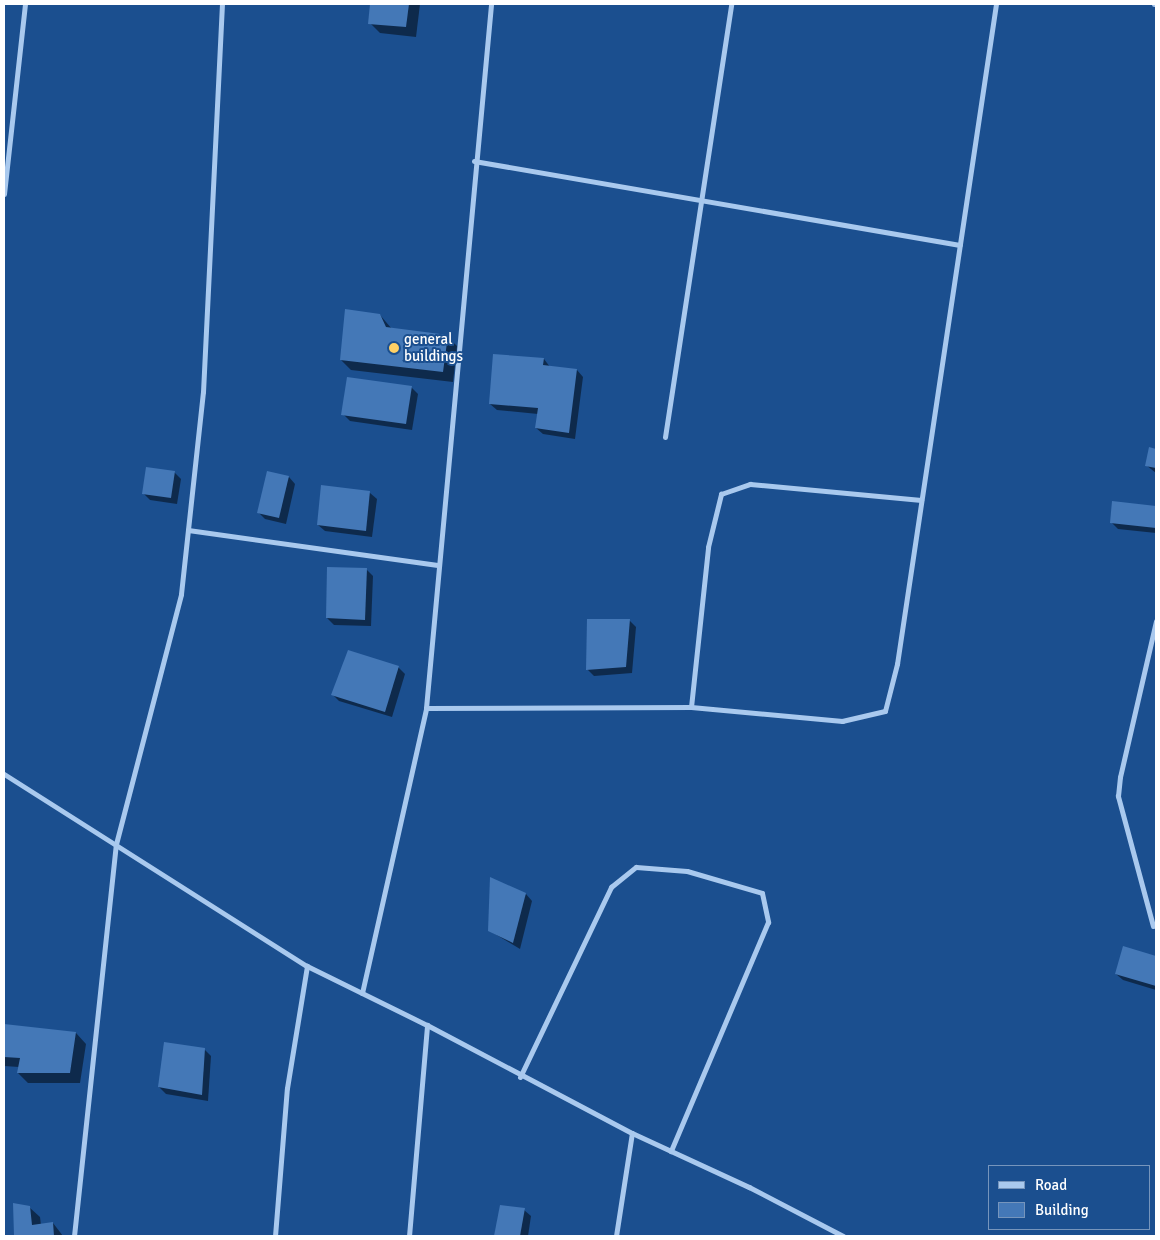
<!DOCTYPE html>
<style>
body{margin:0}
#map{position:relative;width:1160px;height:1240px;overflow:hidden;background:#1b4f8f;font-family:Signika,sans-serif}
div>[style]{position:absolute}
.shadow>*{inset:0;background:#0007}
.building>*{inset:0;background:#4478b7}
.minor>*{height:5px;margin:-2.5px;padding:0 2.5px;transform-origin:2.5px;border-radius:2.5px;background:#a9c9ee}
.dots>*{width:14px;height:14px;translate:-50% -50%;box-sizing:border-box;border:2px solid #1b4f8f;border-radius:50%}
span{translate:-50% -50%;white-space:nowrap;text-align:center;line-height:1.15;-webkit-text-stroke:4px #1b4f8f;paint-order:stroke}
.poi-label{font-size:15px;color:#fff}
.left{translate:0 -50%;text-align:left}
.frame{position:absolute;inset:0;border:5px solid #fff;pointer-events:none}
.legend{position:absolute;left:988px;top:1165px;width:162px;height:65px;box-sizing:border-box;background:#1b4f8f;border:1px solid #7695bc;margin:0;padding:6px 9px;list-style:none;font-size:15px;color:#fff}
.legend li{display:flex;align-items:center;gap:10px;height:25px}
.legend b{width:25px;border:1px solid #7695bc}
</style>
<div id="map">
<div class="shadow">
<div style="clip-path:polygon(371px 4px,420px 4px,416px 37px,380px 33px,370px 23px)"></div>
<div style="clip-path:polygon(380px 315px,392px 329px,447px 336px,457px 346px,453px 382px,351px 370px,341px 360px)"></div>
<div style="clip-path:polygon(494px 355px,544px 359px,550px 367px,577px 370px,583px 377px,575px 439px,543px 434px,536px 428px,538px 414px,497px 410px,490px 404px)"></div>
<div style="clip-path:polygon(411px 387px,418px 394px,412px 430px,350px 421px,343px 414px)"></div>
<div style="clip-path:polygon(1150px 449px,1156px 450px,1156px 473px,1146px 465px)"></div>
<div style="clip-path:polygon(174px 472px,181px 479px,177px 504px,150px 500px,143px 493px)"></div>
<div style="clip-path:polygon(289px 477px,295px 484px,286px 524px,265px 519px,258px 512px)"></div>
<div style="clip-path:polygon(323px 487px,370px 493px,377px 499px,372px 537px,325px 531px,318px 525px)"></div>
<div style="clip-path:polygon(1113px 503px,1156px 507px,1156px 533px,1118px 529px,1111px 522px)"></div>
<div style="clip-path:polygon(366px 569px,373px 576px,371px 626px,334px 625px,327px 618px)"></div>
<div style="clip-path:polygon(629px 620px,636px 627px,632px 673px,594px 676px,587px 669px)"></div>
<div style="clip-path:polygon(398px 667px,405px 674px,392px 717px,339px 701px,333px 695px)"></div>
<div style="clip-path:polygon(526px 894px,532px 901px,520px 949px,490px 931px)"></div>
<div style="clip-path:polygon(1124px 948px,1156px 958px,1156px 990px,1123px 980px,1116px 974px)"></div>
<div style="clip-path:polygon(4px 1025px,76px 1033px,86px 1044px,80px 1083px,28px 1083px,18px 1073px,19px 1067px,4px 1066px)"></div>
<div style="clip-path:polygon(205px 1050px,211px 1056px,208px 1101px,166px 1094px,159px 1087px)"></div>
<div style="clip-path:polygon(15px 1205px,29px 1207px,40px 1217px,41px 1225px,53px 1223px,63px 1236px,15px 1236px)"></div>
<div style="clip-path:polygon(501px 1206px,524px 1210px,531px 1216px,528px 1236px,495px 1236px)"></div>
</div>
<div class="building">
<div style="clip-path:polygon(370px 4px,409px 4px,406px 27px,368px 24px)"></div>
<div style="clip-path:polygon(345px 309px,380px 314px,386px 327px,448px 335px,443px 372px,340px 360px)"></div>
<div style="clip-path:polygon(493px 354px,544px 358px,543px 365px,577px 369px,569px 433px,535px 428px,538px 408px,489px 404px)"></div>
<div style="clip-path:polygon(347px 377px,412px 386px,406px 424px,341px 415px)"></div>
<div style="clip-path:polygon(1149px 447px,1156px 449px,1156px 468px,1145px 466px)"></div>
<div style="clip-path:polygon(146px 467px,175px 471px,171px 498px,142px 494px)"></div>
<div style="clip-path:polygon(267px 471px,289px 476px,279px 518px,257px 513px)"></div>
<div style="clip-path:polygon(321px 485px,370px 491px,366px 531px,317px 525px)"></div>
<div style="clip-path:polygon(1112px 501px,1156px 506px,1156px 528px,1110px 523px)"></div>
<div style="clip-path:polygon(327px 567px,367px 568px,365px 620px,326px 618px)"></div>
<div style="clip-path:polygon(587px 619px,630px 619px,626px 667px,586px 670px)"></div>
<div style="clip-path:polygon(348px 650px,399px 666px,385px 712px,331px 695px)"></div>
<div style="clip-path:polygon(490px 877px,526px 893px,513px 943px,488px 931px)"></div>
<div style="clip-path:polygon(1123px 946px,1156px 956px,1156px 986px,1115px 974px)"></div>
<div style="clip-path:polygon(4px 1024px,76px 1032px,70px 1073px,17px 1073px,20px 1058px,4px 1057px)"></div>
<div style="clip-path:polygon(164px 1042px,205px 1048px,202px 1095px,158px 1087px)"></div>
<div style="clip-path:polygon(13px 1203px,30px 1206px,32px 1225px,53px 1222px,54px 1236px,14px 1236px)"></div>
<div style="clip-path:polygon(500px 1205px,525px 1208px,520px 1236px,494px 1236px)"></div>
</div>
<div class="minor">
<div style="left:1154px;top:4px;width:2px"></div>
<div style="left:474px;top:161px;width:493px;rotate:9.8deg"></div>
<div style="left:4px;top:194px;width:191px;rotate:-83.7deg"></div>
<div style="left:665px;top:437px;width:438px;rotate:-81.3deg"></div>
<div style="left:188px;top:530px;width:252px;rotate:8deg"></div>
<div style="left:691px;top:707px;width:161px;rotate:-83.9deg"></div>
<div style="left:708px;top:547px;width:55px;rotate:-76.2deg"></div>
<div style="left:721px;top:494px;width:31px;rotate:-19deg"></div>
<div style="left:750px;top:484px;width:172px;rotate:5.3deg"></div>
<div style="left:426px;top:708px;width:265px;rotate:-0.2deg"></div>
<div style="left:691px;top:707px;width:152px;rotate:5.3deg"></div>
<div style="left:842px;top:721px;width:44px;rotate:-13.1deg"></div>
<div style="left:885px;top:711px;width:49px;rotate:-75.7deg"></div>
<div style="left:897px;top:664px;width:667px;rotate:-81.47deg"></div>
<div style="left:4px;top:774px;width:359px;rotate:32.4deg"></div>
<div style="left:307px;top:966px;width:134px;rotate:26.2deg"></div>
<div style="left:427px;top:1025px;width:232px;rotate:27.8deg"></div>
<div style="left:632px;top:1133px;width:129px;rotate:24.8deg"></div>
<div style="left:749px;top:1187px;width:106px;rotate:27.5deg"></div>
<div style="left:1153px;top:926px;width:135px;rotate:-105.1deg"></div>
<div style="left:1118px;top:796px;width:19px;rotate:-84deg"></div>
<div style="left:1120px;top:777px;width:160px;rotate:-77deg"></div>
<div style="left:362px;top:993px;width:292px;rotate:-77.3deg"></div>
<div style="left:426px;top:708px;width:707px;rotate:-84.72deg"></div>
<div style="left:520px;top:1077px;width:211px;rotate:-64.4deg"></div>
<div style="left:611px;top:887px;width:32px;rotate:-39deg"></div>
<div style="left:636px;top:867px;width:51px;rotate:4.5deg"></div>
<div style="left:687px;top:871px;width:78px;rotate:16.3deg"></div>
<div style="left:762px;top:893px;width:30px;rotate:78deg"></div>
<div style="left:768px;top:922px;width:249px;rotate:113deg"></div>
<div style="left:74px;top:1236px;width:394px;rotate:-83.9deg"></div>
<div style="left:116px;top:844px;width:258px;rotate:-75.4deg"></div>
<div style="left:181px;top:594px;width:203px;rotate:-83.8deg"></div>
<div style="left:203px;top:392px;width:388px;rotate:-87.2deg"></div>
<div style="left:275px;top:1236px;width:148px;rotate:-85.4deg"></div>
<div style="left:287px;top:1088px;width:124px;rotate:-80.7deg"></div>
<div style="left:409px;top:1236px;width:212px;rotate:-85.1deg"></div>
<div style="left:616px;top:1236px;width:104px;rotate:-81.2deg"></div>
</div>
<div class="dots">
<div style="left:394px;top:348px;background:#ffd166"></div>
</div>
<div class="poi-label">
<span class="left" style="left:404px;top:348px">general<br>buildings</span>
</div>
<div class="frame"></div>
<ul class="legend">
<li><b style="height:6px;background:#a9c9ee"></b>Road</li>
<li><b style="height:14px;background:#4478b7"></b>Building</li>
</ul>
</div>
